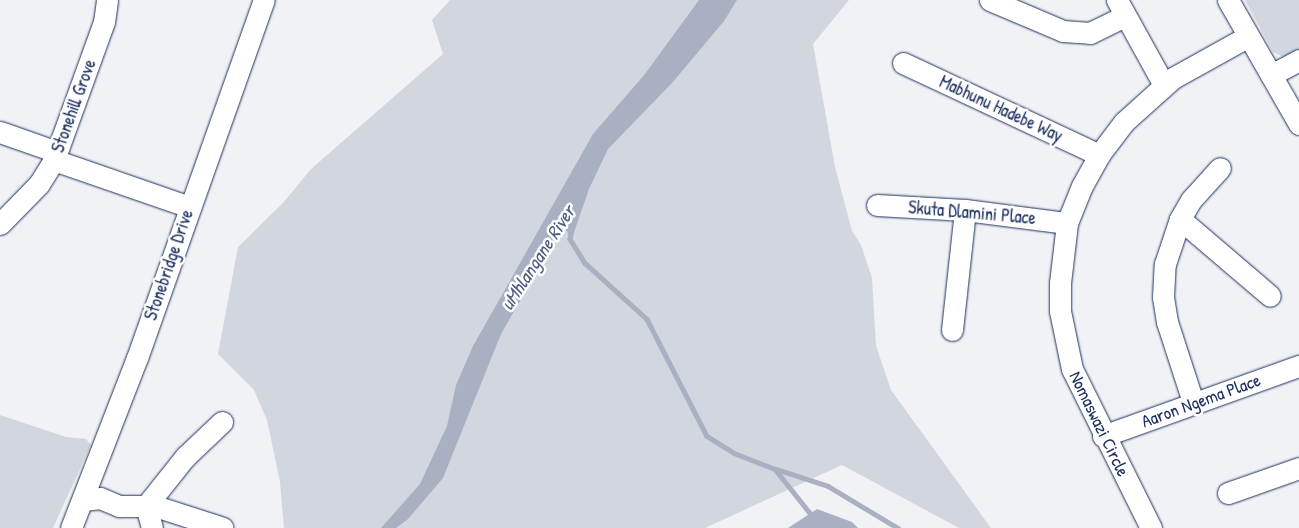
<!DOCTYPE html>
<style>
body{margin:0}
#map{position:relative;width:1299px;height:528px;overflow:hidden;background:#f1f2f5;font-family:"Patrick Hand",sans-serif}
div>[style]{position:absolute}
.green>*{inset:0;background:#d2d6df}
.water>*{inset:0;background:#a8b0c2}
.stream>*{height:4.5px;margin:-2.25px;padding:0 2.25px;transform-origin:2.25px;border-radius:2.25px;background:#a8b0c2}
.roads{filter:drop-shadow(0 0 1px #1b2f5e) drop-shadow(0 0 1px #1b2f5e)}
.minor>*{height:21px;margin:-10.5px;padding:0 10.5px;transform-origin:10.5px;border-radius:10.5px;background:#fff}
span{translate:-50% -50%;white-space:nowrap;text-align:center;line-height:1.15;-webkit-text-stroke:5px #fff;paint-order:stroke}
.street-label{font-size:18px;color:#1b2f5e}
.water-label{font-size:19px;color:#4c5c81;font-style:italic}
</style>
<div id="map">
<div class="green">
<div style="clip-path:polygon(450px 0,849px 0,813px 44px,835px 167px,852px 231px,861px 245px,872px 278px,876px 346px,891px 390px,991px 528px,959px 528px,842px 465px,705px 528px,284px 528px,280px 482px,267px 420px,254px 390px,218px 354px,238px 247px,283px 203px,311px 169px,443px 54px,432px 20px)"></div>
<div style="clip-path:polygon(1245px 0,1299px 0,1299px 50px,1285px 58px,1273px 52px)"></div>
<div style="clip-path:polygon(0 415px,66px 437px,86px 439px,91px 445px,53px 528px,0 528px)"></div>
</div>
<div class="water">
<div style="clip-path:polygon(699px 0,737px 0,724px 21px,672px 83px,608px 149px,589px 189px,571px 241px,564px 224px,501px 334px,443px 478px,408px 519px,396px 528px,381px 528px,420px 484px,447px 426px,456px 385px,473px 346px,593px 134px,645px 74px)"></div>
<div style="clip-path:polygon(817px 509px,852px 522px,858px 528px,788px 528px)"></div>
</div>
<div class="stream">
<div style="left:571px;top:234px;width:5px;rotate:101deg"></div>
<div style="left:570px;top:239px;width:28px;rotate:58deg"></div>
<div style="left:585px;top:263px;width:84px;rotate:42.1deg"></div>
<div style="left:647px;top:319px;width:131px;rotate:62.9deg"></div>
<div style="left:707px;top:436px;width:32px;rotate:32deg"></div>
<div style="left:734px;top:453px;width:44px;rotate:21.3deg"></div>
<div style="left:775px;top:469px;width:56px;rotate:51.5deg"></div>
<div style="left:776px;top:469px;width:55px;rotate:18.1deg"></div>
<div style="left:828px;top:486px;width:82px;rotate:31deg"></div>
</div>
<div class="roads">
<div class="minor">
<div style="left:990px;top:0;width:79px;rotate:23deg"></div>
<div style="left:1063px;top:31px;width:27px;rotate:4deg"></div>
<div style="left:1090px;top:33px;width:39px;rotate:-26deg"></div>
<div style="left:1117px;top:0;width:97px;rotate:61.1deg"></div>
<div style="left:1228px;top:0;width:143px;rotate:60.2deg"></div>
<div style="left:903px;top:63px;width:217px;rotate:25.1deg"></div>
<div style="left:1271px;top:75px;width:32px;rotate:-28deg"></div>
<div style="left:0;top:132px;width:60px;rotate:19.3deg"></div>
<div style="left:54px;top:160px;width:144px;rotate:19.1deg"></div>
<div style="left:877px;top:205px;width:88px;rotate:3.3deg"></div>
<div style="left:965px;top:210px;width:103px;rotate:7.3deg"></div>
<div style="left:1180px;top:219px;width:118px;rotate:40.5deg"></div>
<div style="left:0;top:224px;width:56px;rotate:-45.7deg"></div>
<div style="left:39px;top:184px;width:28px;rotate:-58deg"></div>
<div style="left:54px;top:160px;width:147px;rotate:-70.1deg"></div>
<div style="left:104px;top:22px;width:22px;rotate:-82deg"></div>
<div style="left:952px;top:330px;width:121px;rotate:-83.8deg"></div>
<div style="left:1193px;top:402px;width:84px;rotate:-108deg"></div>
<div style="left:1167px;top:322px;width:25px;rotate:-99deg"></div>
<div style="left:1163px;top:297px;width:33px;rotate:-87deg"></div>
<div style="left:1165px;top:264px;width:47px;rotate:-71.6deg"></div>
<div style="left:1180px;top:219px;width:22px;rotate:-60deg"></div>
<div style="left:1191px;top:200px;width:43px;rotate:-47.8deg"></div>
<div style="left:1103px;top:436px;width:208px;rotate:-19.7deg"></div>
<div style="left:1228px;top:493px;width:75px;rotate:-19.4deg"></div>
<div style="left:84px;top:500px;width:16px;rotate:-7deg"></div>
<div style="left:100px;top:498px;width:21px;rotate:23deg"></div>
<div style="left:119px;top:506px;width:36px"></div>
<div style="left:155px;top:506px;width:71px;rotate:17.9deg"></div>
<div style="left:71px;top:528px;width:182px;rotate:-68.8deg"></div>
<div style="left:137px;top:358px;width:380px;rotate:-70.5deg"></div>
<div style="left:152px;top:528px;width:23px;rotate:-105deg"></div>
<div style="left:146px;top:506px;width:63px;rotate:-51.5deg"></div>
<div style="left:185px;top:457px;width:51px;rotate:-43.4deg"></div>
<div style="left:1151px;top:528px;width:178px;rotate:-116.4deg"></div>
<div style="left:1072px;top:369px;width:59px;rotate:-101.7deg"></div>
<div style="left:1060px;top:311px;width:28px;rotate:-90deg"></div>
<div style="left:1060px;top:283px;width:60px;rotate:-83.3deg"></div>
<div style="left:1067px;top:223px;width:40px;rotate:-68deg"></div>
<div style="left:1082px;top:186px;width:35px;rotate:-61deg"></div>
<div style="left:1099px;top:155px;width:41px;rotate:-52.9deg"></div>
<div style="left:1124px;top:122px;width:66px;rotate:-41.9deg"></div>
<div style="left:1173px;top:78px;width:85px;rotate:-29deg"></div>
</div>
</div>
<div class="street-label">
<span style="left:74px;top:106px;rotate:-70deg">Stonehill Grove</span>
<span style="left:1001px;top:109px;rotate:25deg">Mabhunu Hadebe Way</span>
<span style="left:972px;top:213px;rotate:5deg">Skuta Dlamini Place</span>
<span style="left:169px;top:265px;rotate:-71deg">Stonebridge Drive</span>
<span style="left:1201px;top:401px;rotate:-20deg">Aaron Ngema Place</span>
<span style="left:1099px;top:424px;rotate:64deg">Nomaswazi Circle</span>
</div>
<div class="water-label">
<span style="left:538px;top:258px;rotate:-57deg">uMhlangane River</span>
</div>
</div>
